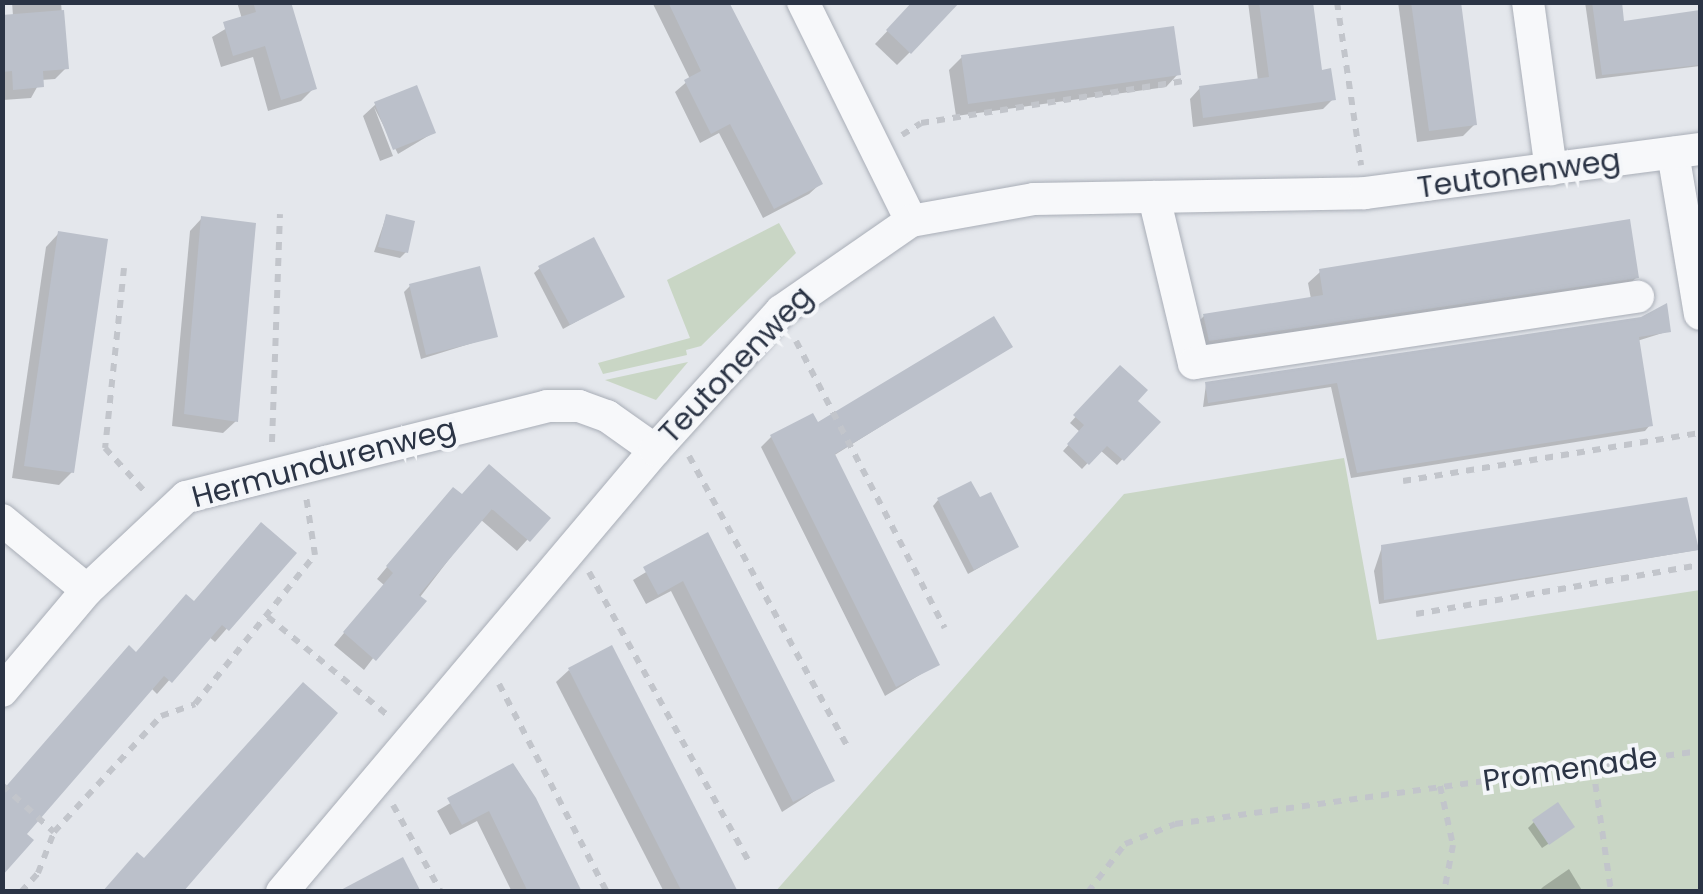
<!DOCTYPE html>
<style>
body{margin:0}
#map{position:relative;width:1703px;height:894px;overflow:hidden;background:#e4e7ec;font-family:Poppins,sans-serif}
div>[style]{position:absolute}
.green>*{inset:0;background:#c9d6c5}
.shadow>*{inset:0;background:#0003}
.building>*{inset:0;background:#bbc0ca}
.path>*{height:6px;margin-top:-3px;transform-origin:0;background:repeating-linear-gradient(90deg,#c2c5cb 0 8px,transparent 0 16px)}
.roads{filter:drop-shadow(0 0 2px #a9aeb7) drop-shadow(0 0 2px #a9aeb7)}
.minor>*{height:32px;margin:-16px;padding:0 16px;transform-origin:16px;border-radius:16px;background:#f7f8fa}
span{translate:-50% -50%;white-space:nowrap;text-align:center;line-height:1.15;-webkit-text-stroke:8px #f4f6f9;paint-order:stroke}
.street-label{font-size:30px;color:#2b3445}
.frame{position:absolute;inset:0;border:5px solid #2b3445;pointer-events:none}
</style>
<div id="map">
<div class="green">
<div style="clip-path:polygon(779px 223px,796px 253px,701px 346px,686px 350px,687px 355px,603px 374px,598px 363px,690px 338px,667px 280px)"></div>
<div style="clip-path:polygon(688px 362px,656px 400px,605px 380px)"></div>
<div style="clip-path:polygon(1344px 458px,1377px 640px,1700px 590px,1700px 891px,775px 892px,1124px 494px)"></div>
</div>
<div class="shadow">
<div style="clip-path:polygon(12px 2px,61px 2px,66px 68px,55px 79px,41px 80px,31px 98px,3px 100px,2px 17px,13px 16px)"></div>
<div style="clip-path:polygon(237px 2px,289px 2px,314px 88px,301px 101px,268px 111px,253px 57px,221px 67px,212px 37px,242px 19px)"></div>
<div style="clip-path:polygon(652px 2px,727px 2px,820px 184px,809px 194px,763px 218px,719px 133px,700px 143px,675px 92px,690px 79px)"></div>
<div style="clip-path:polygon(915px 2px,910px 52px,897px 65px,875px 44px)"></div>
<div style="clip-path:polygon(1248px 2px,1311px 2px,1320px 72px,1333px 99px,1323px 109px,1193px 127px,1190px 99px,1200px 88px,1258px 81px)"></div>
<div style="clip-path:polygon(1398px 2px,1458px 2px,1475px 124px,1463px 136px,1417px 142px)"></div>
<div style="clip-path:polygon(1585px 2px,1619px 2px,1622px 24px,1700px 12px,1700px 66px,1596px 79px)"></div>
<div style="clip-path:polygon(962px 57px,1178px 74px,1166px 87px,956px 116px,949px 70px)"></div>
<div style="clip-path:polygon(376px 104px,433px 133px,398px 154px,374px 107px,393px 156px,380px 161px,363px 116px)"></div>
<div style="clip-path:polygon(386px 217px,406px 252px,400px 258px,374px 252px)"></div>
<div style="clip-path:polygon(202px 218px,236px 421px,223px 433px,172px 426px,190px 231px)"></div>
<div style="clip-path:polygon(58px 234px,72px 472px,59px 485px,12px 478px,46px 247px)"></div>
<div style="clip-path:polygon(540px 268px,622px 296px,563px 329px,534px 273px)"></div>
<div style="clip-path:polygon(1320px 272px,1637px 277px,1625px 288px,1198px 351px,1192px 328px,1204px 316px,1311px 299px,1308px 283px)"></div>
<div style="clip-path:polygon(410px 286px,495px 336px,421px 359px,404px 292px)"></div>
<div style="clip-path:polygon(1642px 319px,1669px 331px,1637px 341px,1650px 425px,1645px 431px,1351px 478px,1331px 387px,1203px 407px,1206px 384px)"></div>
<div style="clip-path:polygon(1010px 346px,833px 456px,936px 665px,885px 696px,761px 447px,771px 437px,817px 426px)"></div>
<div style="clip-path:polygon(1120px 368px,1134px 401px,1157px 422px,1117px 465px,1100px 450px,1082px 469px,1063px 451px,1080px 432px,1070px 423px)"></div>
<div style="clip-path:polygon(938px 500px,1016px 547px,968px 574px,933px 506px)"></div>
<div style="clip-path:polygon(442px 501px,547px 518px,517px 551px,480px 519px,364px 670px,334px 645px,384px 585px,377px 579px)"></div>
<div style="clip-path:polygon(261px 526px,293px 553px,215px 642px,208px 636px,157px 694px,150px 687px,23px 834px,30px 840px,2px 872px,2px 808px,13px 796px,6px 790px,116px 661px,129px 649px,136px 654px,186px 598px,193px 603px)"></div>
<div style="clip-path:polygon(707px 535px,832px 780px,782px 812px,671px 591px,646px 604px,633px 580px)"></div>
<div style="clip-path:polygon(1382px 547px,1697px 550px,1379px 604px,1374px 571px)"></div>
<div style="clip-path:polygon(569px 670px,735px 892px,664px 892px,556px 682px)"></div>
<div style="clip-path:polygon(512px 767px,577px 892px,512px 892px,477px 821px,450px 835px,437px 811px)"></div>
<div style="clip-path:polygon(1534px 822px,1566px 832px,1542px 848px,1528px 828px)"></div>
<div style="clip-path:polygon(1569px 869px,1583px 892px,1538px 892px,1543px 887px)"></div>
</div>
<div class="building">
<div style="clip-path:polygon(253px 2px,291px 2px,317px 89px,281px 100px,265px 46px,233px 56px,223px 22px,256px 12px)"></div>
<div style="clip-path:polygon(668px 2px,729px 2px,823px 184px,774px 209px,730px 124px,711px 134px,684px 80px,701px 71px)"></div>
<div style="clip-path:polygon(912px 2px,960px 2px,911px 54px,886px 30px)"></div>
<div style="clip-path:polygon(1259px 2px,1313px 2px,1322px 70px,1331px 68px,1336px 100px,1203px 118px,1199px 86px,1269px 77px)"></div>
<div style="clip-path:polygon(1411px 2px,1461px 2px,1477px 125px,1429px 131px)"></div>
<div style="clip-path:polygon(1592px 2px,1622px 2px,1624px 21px,1700px 10px,1700px 65px,1602px 75px)"></div>
<div style="clip-path:polygon(64px 10px,69px 69px,43px 71px,44px 87px,13px 90px,12px 71px,2px 72px,2px 15px)"></div>
<div style="clip-path:polygon(1174px 26px,1181px 75px,968px 104px,961px 55px)"></div>
<div style="clip-path:polygon(417px 85px,436px 133px,393px 150px,374px 102px)"></div>
<div style="clip-path:polygon(386px 214px,415px 221px,408px 253px,378px 247px)"></div>
<div style="clip-path:polygon(201px 216px,256px 223px,238px 422px,184px 414px)"></div>
<div style="clip-path:polygon(1630px 219px,1639px 278px,1209px 341px,1203px 314px,1323px 295px,1319px 269px)"></div>
<div style="clip-path:polygon(58px 231px,108px 239px,74px 473px,24px 466px)"></div>
<div style="clip-path:polygon(594px 237px,625px 297px,570px 325px,538px 266px)"></div>
<div style="clip-path:polygon(480px 266px,498px 337px,426px 355px,409px 284px)"></div>
<div style="clip-path:polygon(1667px 303px,1671px 332px,1639px 337px,1653px 426px,1357px 473px,1337px 383px,1208px 403px,1205px 382px,1641px 317px)"></div>
<div style="clip-path:polygon(994px 316px,1013px 347px,835px 454px,940px 665px,896px 687px,770px 435px,813px 413px,818px 422px)"></div>
<div style="clip-path:polygon(1120px 365px,1148px 390px,1138px 401px,1161px 422px,1124px 461px,1107px 446px,1089px 465px,1067px 444px,1084px 425px,1073px 415px)"></div>
<div style="clip-path:polygon(489px 464px,551px 518px,530px 542px,492px 509px,419px 595px,427px 601px,376px 661px,343px 632px,393px 573px,386px 566px,453px 487px,462px 494px)"></div>
<div style="clip-path:polygon(971px 481px,980px 497px,991px 492px,1019px 547px,974px 570px,937px 498px)"></div>
<div style="clip-path:polygon(1687px 497px,1699px 550px,1384px 600px,1381px 545px)"></div>
<div style="clip-path:polygon(261px 522px,297px 553px,229px 631px,222px 625px,172px 683px,164px 676px,27px 834px,34px 840px,2px 876px,2px 791px,129px 645px,136px 652px,186px 594px,194px 601px)"></div>
<div style="clip-path:polygon(708px 532px,835px 781px,793px 802px,683px 581px,658px 595px,643px 567px)"></div>
<div style="clip-path:polygon(612px 645px,701px 819px,738px 892px,682px 892px,585px 702px,568px 668px)"></div>
<div style="clip-path:polygon(303px 682px,338px 713px,183px 892px,102px 892px,137px 852px,144px 858px)"></div>
<div style="clip-path:polygon(513px 763px,536px 798px,582px 892px,528px 892px,489px 811px,462px 825px,447px 798px)"></div>
<div style="clip-path:polygon(1558px 802px,1575px 827px,1549px 845px,1532px 820px)"></div>
<div style="clip-path:polygon(403px 857px,421px 892px,337px 892px)"></div>
</div>
<div class="path">
<div style="left:1337px;top:2px;width:165px;rotate:81.6deg"></div>
<div style="left:902px;top:135px;width:22px;rotate:-32deg"></div>
<div style="left:921px;top:123px;width:266px;rotate:-9.1deg"></div>
<div style="left:124px;top:268px;width:181px;rotate:96deg"></div>
<div style="left:105px;top:448px;width:62px;rotate:47.6deg"></div>
<div style="left:796px;top:341px;width:323px;rotate:62.6deg"></div>
<div style="left:272px;top:442px;width:228px;rotate:-88deg"></div>
<div style="left:689px;top:456px;width:334px;rotate:61.4deg"></div>
<div style="left:1403px;top:481px;width:301px;rotate:-9.2deg"></div>
<div style="left:589px;top:572px;width:333px;rotate:61.1deg"></div>
<div style="left:1416px;top:614px;width:288px;rotate:-9.8deg"></div>
<div style="left:268px;top:617px;width:159px;rotate:39.4deg"></div>
<div style="left:499px;top:684px;width:234px;rotate:62.6deg"></div>
<div style="left:1593px;top:768px;width:125px;rotate:81.7deg"></div>
<div style="left:2px;top:785px;width:70px;rotate:42.1deg"></div>
<div style="left:1440px;top:786px;width:60px;rotate:77.6deg"></div>
<div style="left:1453px;top:845px;width:48px;rotate:100.8deg"></div>
<div style="left:393px;top:805px;width:99px;rotate:61.1deg"></div>
<div style="left:21px;top:892px;width:25px;rotate:-48deg"></div>
<div style="left:38px;top:873px;width:44px;rotate:-68.7deg"></div>
<div style="left:54px;top:832px;width:158px;rotate:-47.3deg"></div>
<div style="left:161px;top:716px;width:36px;rotate:-19deg"></div>
<div style="left:195px;top:704px;width:191px;rotate:-51.2deg"></div>
<div style="left:315px;top:555px;width:60px;rotate:-98.7deg"></div>
<div style="left:1088px;top:892px;width:61px;rotate:-52.4deg"></div>
<div style="left:1125px;top:844px;width:54px;rotate:-21.8deg"></div>
<div style="left:1175px;top:824px;width:530px;rotate:-7.92deg"></div>
</div>
<div class="roads">
<div class="minor">
<div style="left:803px;top:2px;width:244px;rotate:63.7deg"></div>
<div style="left:1528px;top:2px;width:169px;rotate:82.2deg"></div>
<div style="left:1673px;top:153px;width:163px;rotate:80.5deg"></div>
<div style="left:1154px;top:197px;width:171px;rotate:76.5deg"></div>
<div style="left:1194px;top:363px;width:449px;rotate:-8.5deg"></div>
<div style="left:2px;top:520px;width:110px;rotate:39.5deg"></div>
<div style="left:2px;top:691px;width:132px;rotate:-49.9deg"></div>
<div style="left:87px;top:590px;width:136px;rotate:-43.2deg"></div>
<div style="left:186px;top:497px;width:372px;rotate:-14.1deg"></div>
<div style="left:547px;top:406px;width:32px"></div>
<div style="left:579px;top:406px;width:30px;rotate:20deg"></div>
<div style="left:607px;top:416px;width:59px;rotate:35.3deg"></div>
<div style="left:282px;top:892px;width:578px;rotate:-49.84deg"></div>
<div style="left:655px;top:450px;width:188px;rotate:-47.8deg"></div>
<div style="left:781px;top:311px;width:158px;rotate:-34.7deg"></div>
<div style="left:911px;top:221px;width:125px;rotate:-10.1deg"></div>
<div style="left:1034px;top:199px;width:331px;rotate:-1deg"></div>
<div style="left:1365px;top:193px;width:338px;rotate:-7.5deg"></div>
</div>
</div>
<div class="street-label">
<span style="left:1519px;top:174px;rotate:-8deg">Teutonenweg</span>
<span style="left:736px;top:365px;rotate:-46deg">Teutonenweg</span>
<span style="left:324px;top:463px;rotate:-15deg">Hermundurenweg</span>
<span style="left:1570px;top:769px;rotate:-8deg">Promenade</span>
</div>
<div class="frame"></div>
</div>
